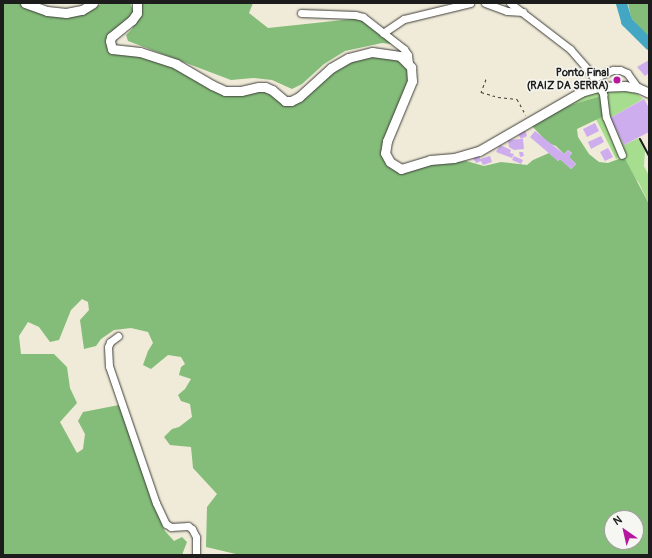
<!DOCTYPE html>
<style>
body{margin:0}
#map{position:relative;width:652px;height:558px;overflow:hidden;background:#f0ebd8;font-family:Pangolin,sans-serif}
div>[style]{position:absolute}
.green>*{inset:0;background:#a6dd8e}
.forest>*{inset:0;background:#84bc79}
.river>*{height:11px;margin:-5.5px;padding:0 5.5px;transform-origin:5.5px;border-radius:5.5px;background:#43a7c3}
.building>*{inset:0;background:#cdaded}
.path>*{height:1px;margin-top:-0.5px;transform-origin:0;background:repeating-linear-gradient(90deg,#3c3b38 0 3px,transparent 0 6px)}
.roads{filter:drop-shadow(0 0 1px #3c3b38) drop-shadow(0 0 1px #3c3b38)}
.minor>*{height:7px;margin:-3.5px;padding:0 3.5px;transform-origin:3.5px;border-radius:3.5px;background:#fff}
.major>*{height:9px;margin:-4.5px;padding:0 4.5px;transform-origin:4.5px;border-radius:4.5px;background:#fff}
.rail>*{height:2px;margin:-1px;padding:0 1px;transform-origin:1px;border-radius:1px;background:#1c1c1c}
.dots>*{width:11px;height:11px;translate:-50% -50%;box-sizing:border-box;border:2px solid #f6f6f2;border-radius:50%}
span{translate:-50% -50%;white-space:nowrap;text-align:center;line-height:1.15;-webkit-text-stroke:3px #f6f6f2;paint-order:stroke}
.poi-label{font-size:11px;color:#1c1c1c;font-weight:700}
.right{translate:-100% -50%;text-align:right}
.frame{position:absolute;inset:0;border:4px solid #1c1c1c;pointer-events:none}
.north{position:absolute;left:604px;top:510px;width:40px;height:40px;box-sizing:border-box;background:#f6f6f2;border:1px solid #9f9f9c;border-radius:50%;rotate:326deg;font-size:11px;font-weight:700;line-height:16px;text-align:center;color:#1c1c1c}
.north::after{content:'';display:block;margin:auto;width:14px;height:18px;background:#b5179e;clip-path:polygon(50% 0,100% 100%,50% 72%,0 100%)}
</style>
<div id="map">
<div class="green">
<div style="clip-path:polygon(619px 89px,634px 91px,643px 99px,610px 118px,624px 145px,639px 138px,645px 151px,644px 166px,649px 176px,649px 204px,639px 183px,618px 158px,616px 159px,596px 119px,604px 116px,601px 96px,560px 108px,593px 91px)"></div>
</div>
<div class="forest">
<div style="clip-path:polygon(evenodd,3px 3px,27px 3px,72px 16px,96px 7px,102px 3px,130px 3px,134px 12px,109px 47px,154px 57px,212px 87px,259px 88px,287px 102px,349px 58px,392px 54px,411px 71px,385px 147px,396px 168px,466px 161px,484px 166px,501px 162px,527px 165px,533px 160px,549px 153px,558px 161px,560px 159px,571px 169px,576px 164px,569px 157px,572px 153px,568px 150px,564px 154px,556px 146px,548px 143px,532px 126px,560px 108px,601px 96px,604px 116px,577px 129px,578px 137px,589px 154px,599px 162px,608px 163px,624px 157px,649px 204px,649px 555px,240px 555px,206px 547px,207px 507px,217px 494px,193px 468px,191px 447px,170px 445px,164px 437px,172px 429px,179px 427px,192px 417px,190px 404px,181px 401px,178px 395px,185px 389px,191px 379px,179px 375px,181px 367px,185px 364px,181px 357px,168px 355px,151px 369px,143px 365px,148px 351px,153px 343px,148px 332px,131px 328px,114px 330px,101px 339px,96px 346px,84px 349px,80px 320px,89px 310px,88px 302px,82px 299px,71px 310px,59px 340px,50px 342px,39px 327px,28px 322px,19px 336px,21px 354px,54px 354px,67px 367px,70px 388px,77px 403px,60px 422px,77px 453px,83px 449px,85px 434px,78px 421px,83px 412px,119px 405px,129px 429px,151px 499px,165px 531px,174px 541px,182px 537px,187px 542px,182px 555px,3px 555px,3px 3px,612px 518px,636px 518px,636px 542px,612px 542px,612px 518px)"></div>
<div style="clip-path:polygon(139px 3px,253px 3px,249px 13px,268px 28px,362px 18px,400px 45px,382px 43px,345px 51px,324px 64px,302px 84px,292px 89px,272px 80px,253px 78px,231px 80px,128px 41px,126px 35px,132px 29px,140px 14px)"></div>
<div style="clip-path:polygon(628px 3px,649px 3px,649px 38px,631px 18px)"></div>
</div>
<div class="river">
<div style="left:621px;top:3px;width:19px;rotate:74deg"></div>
<div style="left:626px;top:21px;width:33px;rotate:45deg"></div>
</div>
<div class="building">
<div style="clip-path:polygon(649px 60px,649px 73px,645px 76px,637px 67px)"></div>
<div style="clip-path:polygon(644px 99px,649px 108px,649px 132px,624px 145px,610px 118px)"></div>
<div style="clip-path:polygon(595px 123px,599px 131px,587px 137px,583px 129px)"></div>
<div style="clip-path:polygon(525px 130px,527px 136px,521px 139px,523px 139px,524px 149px,514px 150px,509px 147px,508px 140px,521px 139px,518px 134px)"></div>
<div style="clip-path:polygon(535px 131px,564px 154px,568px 150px,572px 154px,569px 157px,576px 164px,571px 169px,560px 159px,558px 161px,530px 137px)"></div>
<div style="clip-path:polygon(601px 136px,604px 142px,591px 149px,588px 142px)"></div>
<div style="clip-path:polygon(500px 145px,511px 150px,510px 153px,514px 154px,512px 158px,496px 152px)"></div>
<div style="clip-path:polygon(608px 148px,613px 157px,605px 161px,600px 152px)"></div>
<div style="clip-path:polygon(519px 152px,523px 152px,524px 156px,520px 157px)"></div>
<div style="clip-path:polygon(479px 155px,480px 159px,490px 156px,492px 162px,483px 165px,481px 161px,476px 163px,473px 158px)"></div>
<div style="clip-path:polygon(514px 156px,523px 160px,521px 164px,512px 160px)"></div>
</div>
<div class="path">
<div style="left:486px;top:79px;width:14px;rotate:111deg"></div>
<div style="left:481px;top:92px;width:18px;rotate:16deg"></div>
<div style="left:498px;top:97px;width:19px;rotate:6deg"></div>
<div style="left:517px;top:99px;width:18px;rotate:61deg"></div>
</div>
<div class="roads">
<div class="minor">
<div style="left:485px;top:3px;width:23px;rotate:20deg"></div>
<div style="left:507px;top:11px;width:16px;rotate:4deg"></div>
<div style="left:510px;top:3px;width:76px;rotate:37.5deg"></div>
<div style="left:570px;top:49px;width:30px;rotate:49deg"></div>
<div style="left:590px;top:72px;width:26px;rotate:59deg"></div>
<div style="left:603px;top:94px;width:23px;rotate:83deg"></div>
<div style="left:606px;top:117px;width:41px;rotate:67.2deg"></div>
<div style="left:301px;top:13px;width:54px;rotate:2.1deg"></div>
<div style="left:355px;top:15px;width:8px;rotate:14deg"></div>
<div style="left:363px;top:17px;width:52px;rotate:38deg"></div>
<div style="left:404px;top:49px;width:7px;rotate:56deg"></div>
<div style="left:408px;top:55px;width:8px;rotate:83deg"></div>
<div style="left:383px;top:33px;width:25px;rotate:-34deg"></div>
<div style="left:404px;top:19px;width:68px;rotate:-13.6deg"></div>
<div style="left:594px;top:78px;width:21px;rotate:-23deg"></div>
<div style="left:613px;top:70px;width:7px"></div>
<div style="left:620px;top:70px;width:8px;rotate:23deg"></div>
<div style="left:627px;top:73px;width:19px;rotate:54deg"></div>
<div style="left:118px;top:336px;width:10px;rotate:143deg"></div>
<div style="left:110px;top:342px;width:5px;rotate:112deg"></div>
<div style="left:108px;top:347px;width:19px;rotate:87deg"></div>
<div style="left:109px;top:366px;width:145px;rotate:71.1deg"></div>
<div style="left:156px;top:503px;width:23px;rotate:65deg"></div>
<div style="left:166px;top:524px;width:6px;rotate:31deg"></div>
<div style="left:171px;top:527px;width:17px;rotate:-3deg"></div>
<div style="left:188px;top:526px;width:5px;rotate:37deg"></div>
<div style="left:192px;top:529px;width:9px;rotate:63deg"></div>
<div style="left:196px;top:537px;width:18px;rotate:90deg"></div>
</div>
<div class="major">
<div style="left:25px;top:3px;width:23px;rotate:20deg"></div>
<div style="left:47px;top:11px;width:19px;rotate:6deg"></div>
<div style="left:66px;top:13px;width:16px;rotate:-11deg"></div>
<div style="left:82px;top:10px;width:13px;rotate:-32deg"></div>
<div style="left:137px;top:3px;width:10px;rotate:90deg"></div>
<div style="left:137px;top:13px;width:9px;rotate:126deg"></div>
<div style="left:132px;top:20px;width:27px;rotate:141deg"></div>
<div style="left:111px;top:37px;width:4px;rotate:104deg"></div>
<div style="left:110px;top:41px;width:8px;rotate:76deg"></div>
<div style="left:112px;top:49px;width:28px;rotate:6deg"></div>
<div style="left:140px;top:52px;width:38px;rotate:18deg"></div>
<div style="left:176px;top:64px;width:42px;rotate:30.3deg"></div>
<div style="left:212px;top:85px;width:14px;rotate:25deg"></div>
<div style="left:225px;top:91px;width:16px"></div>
<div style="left:241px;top:91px;width:18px;rotate:-13deg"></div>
<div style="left:259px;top:87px;width:6px"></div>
<div style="left:265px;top:87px;width:8px;rotate:23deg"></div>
<div style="left:272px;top:90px;width:17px;rotate:40deg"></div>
<div style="left:285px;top:101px;width:6px"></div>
<div style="left:291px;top:101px;width:9px;rotate:-27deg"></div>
<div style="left:299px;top:97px;width:43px;rotate:-42.2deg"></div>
<div style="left:331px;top:68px;width:20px;rotate:-30deg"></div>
<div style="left:348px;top:58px;width:25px;rotate:-14deg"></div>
<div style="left:372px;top:52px;width:28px;rotate:8deg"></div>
<div style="left:400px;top:56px;width:16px;rotate:45deg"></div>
<div style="left:411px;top:67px;width:14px;rotate:86deg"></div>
<div style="left:412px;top:81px;width:65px;rotate:112.6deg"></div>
<div style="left:387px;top:141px;width:12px;rotate:99deg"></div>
<div style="left:385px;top:153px;width:10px;rotate:61deg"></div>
<div style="left:390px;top:162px;width:13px;rotate:32deg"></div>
<div style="left:401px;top:169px;width:30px;rotate:-17deg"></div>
<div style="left:430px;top:160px;width:24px;rotate:-5deg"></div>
<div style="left:454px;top:158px;width:26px;rotate:-16deg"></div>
<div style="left:479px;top:151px;width:118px;rotate:-30deg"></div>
<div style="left:581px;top:92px;width:19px;rotate:-16deg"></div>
<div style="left:599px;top:87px;width:26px;rotate:-2deg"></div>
<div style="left:625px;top:86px;width:13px;rotate:9deg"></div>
<div style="left:638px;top:88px;width:12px;rotate:24deg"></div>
</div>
</div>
<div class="rail">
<div style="left:640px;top:139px;width:19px;rotate:62deg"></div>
</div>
<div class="dots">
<div style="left:617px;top:80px;background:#b5179e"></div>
</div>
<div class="poi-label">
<span class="right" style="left:609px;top:80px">Ponto Final<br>(RAIZ DA SERRA)</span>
</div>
<div class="frame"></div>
<div class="north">N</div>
</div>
